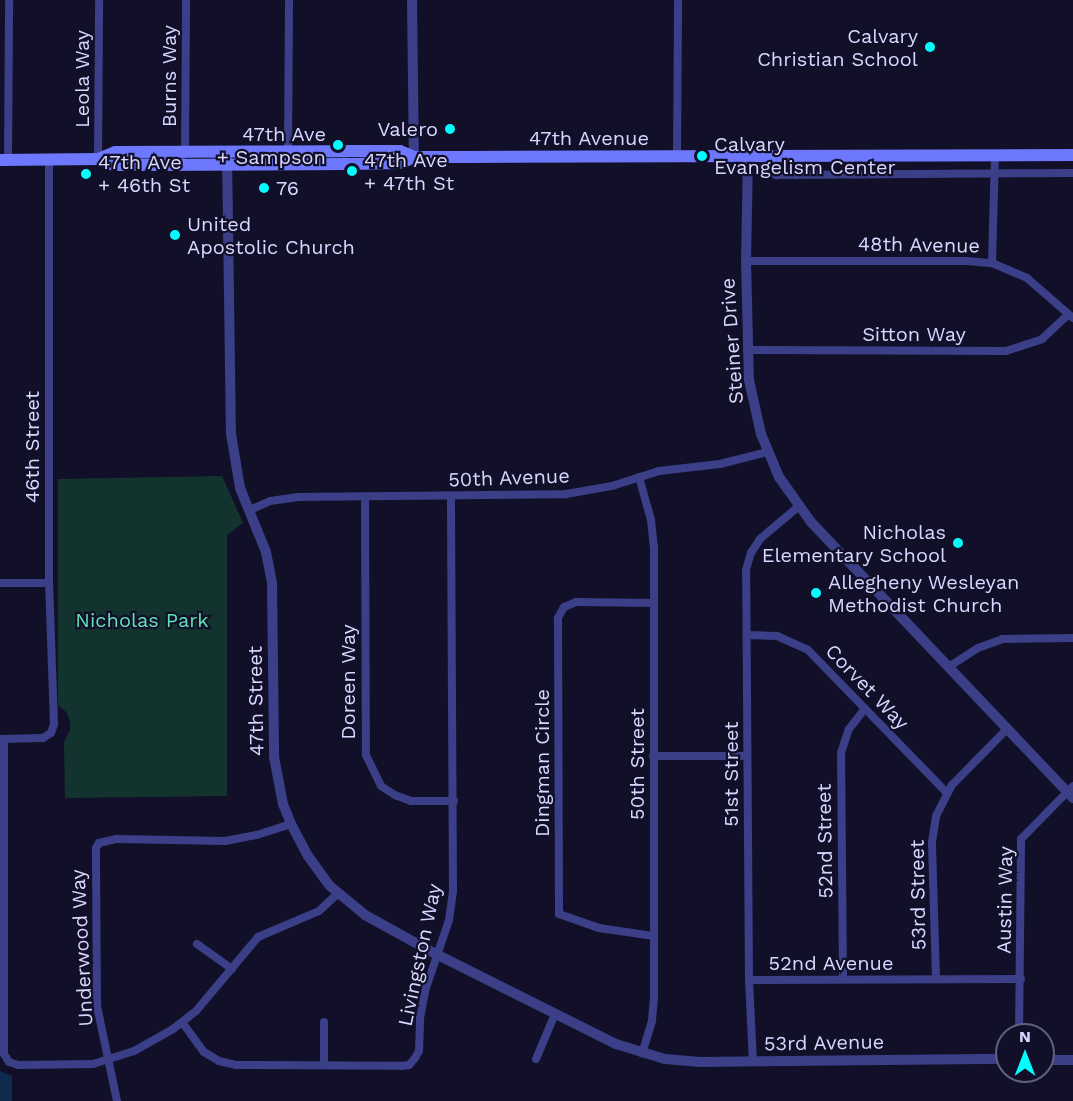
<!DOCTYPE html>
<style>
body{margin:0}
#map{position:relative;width:1073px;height:1101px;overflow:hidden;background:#121029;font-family:"Work Sans",sans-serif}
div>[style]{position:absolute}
.green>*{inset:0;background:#13332f}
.water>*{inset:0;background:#0e2c4e}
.minor>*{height:8px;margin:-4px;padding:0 4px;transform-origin:4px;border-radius:4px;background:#3a3f88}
.tertiary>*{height:10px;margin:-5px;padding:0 5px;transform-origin:5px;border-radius:5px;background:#3a3f88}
.secondary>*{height:12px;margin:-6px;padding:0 6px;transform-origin:6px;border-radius:6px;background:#6e78ff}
.dots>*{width:16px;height:16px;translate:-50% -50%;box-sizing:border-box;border:3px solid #121029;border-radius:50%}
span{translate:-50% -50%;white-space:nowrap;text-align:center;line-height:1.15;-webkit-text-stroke:4.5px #121029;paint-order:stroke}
.poi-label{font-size:20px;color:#d8d7ff}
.right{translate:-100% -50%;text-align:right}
.left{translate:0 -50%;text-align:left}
.street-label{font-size:20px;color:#d8d7ff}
.park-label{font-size:20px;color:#61e2b5}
.north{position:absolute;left:995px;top:1023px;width:60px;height:60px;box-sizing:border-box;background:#121029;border:2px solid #61607f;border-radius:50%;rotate:0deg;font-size:16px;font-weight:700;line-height:24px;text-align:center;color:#d8d7ff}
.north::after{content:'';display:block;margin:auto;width:21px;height:27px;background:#03fdff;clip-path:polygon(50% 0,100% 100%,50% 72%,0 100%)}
</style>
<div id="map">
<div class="green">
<div style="clip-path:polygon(222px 476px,243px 523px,227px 535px,227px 796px,65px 798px,64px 742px,70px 730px,70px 722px,67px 713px,58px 705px,58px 479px)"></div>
</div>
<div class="water">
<div style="clip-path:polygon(0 1071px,12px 1076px,12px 1101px,0 1101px)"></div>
</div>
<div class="minor">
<div style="left:288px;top:151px;width:151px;rotate:-89.6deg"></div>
<div style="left:185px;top:152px;width:152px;rotate:-89.6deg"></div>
<div style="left:677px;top:157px;width:157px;rotate:-89.6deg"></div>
<div style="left:763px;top:157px;width:14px;rotate:65deg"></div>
<div style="left:769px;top:170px;width:9px;rotate:36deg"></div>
<div style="left:776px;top:175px;width:297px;rotate:-0.4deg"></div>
<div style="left:98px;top:159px;width:159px;rotate:-89.6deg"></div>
<div style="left:8px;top:160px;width:160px;rotate:-89.6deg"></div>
<div style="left:746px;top:261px;width:221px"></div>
<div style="left:967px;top:261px;width:25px;rotate:5deg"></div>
<div style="left:992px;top:263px;width:38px;rotate:23deg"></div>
<div style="left:1027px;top:278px;width:61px;rotate:41deg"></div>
<div style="left:992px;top:263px;width:108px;rotate:-88.4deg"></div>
<div style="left:747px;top:350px;width:259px;rotate:0.2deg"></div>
<div style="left:1006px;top:351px;width:38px;rotate:-18deg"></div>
<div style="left:1042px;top:339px;width:35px;rotate:-43deg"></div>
<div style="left:639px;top:477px;width:45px;rotate:74.4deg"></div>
<div style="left:651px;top:520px;width:27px;rotate:84deg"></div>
<div style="left:654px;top:547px;width:450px;rotate:90deg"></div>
<div style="left:654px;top:997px;width:24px;rotate:95deg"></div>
<div style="left:652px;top:1021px;width:34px;rotate:107deg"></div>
<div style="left:365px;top:497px;width:258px;rotate:89.8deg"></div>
<div style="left:366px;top:755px;width:34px;rotate:64deg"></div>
<div style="left:381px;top:786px;width:17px;rotate:33deg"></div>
<div style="left:395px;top:795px;width:17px;rotate:21deg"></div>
<div style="left:411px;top:801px;width:43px"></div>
<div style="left:250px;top:510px;width:22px;rotate:-24deg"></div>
<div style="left:270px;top:501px;width:27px;rotate:-8deg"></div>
<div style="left:297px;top:497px;width:269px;rotate:-0.6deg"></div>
<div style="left:566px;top:494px;width:47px;rotate:-9.9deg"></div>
<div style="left:612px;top:486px;width:49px;rotate:-17.7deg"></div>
<div style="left:659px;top:471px;width:61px;rotate:-6.5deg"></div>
<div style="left:720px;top:464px;width:49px;rotate:-14.3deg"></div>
<div style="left:0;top:583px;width:49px"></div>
<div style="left:654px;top:603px;width:78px;rotate:-179.3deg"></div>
<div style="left:576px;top:602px;width:13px;rotate:157deg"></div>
<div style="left:564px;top:607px;width:13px;rotate:119deg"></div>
<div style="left:558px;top:618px;width:296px;rotate:89.8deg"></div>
<div style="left:559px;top:914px;width:42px;rotate:19.3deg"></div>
<div style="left:599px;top:928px;width:56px;rotate:8.3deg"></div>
<div style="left:748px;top:635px;width:29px;rotate:2deg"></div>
<div style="left:777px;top:636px;width:34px;rotate:24deg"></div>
<div style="left:808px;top:650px;width:199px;rotate:45.8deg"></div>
<div style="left:950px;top:666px;width:33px;rotate:-33deg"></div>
<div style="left:978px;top:648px;width:27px;rotate:-20deg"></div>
<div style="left:1003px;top:639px;width:70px;rotate:-0.8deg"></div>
<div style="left:0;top:739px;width:43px;rotate:-1.3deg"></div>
<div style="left:43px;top:738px;width:9px;rotate:-32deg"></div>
<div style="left:51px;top:733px;width:9px;rotate:-72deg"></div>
<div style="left:54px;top:724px;width:141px;rotate:-92deg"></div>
<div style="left:49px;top:583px;width:423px;rotate:-90deg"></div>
<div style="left:4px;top:739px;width:315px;rotate:90deg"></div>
<div style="left:4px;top:1054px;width:9px;rotate:58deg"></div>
<div style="left:9px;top:1062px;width:9px;rotate:18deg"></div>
<div style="left:18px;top:1065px;width:75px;rotate:-0.8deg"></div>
<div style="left:93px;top:1064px;width:43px;rotate:-17.6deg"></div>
<div style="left:134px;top:1051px;width:45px;rotate:-29.4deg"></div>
<div style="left:173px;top:1029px;width:29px;rotate:-38deg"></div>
<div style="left:196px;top:1011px;width:97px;rotate:-50deg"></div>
<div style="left:258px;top:937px;width:66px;rotate:-23.1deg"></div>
<div style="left:319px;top:911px;width:25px;rotate:-43deg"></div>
<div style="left:653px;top:756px;width:94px"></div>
<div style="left:197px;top:944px;width:43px;rotate:35.5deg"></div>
<div style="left:843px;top:979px;width:226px;rotate:-90.5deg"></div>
<div style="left:841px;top:753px;width:25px;rotate:-72deg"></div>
<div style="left:849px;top:729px;width:24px;rotate:-52deg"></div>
<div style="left:936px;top:979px;width:137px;rotate:-91.7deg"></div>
<div style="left:932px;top:842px;width:26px;rotate:-81deg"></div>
<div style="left:936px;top:816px;width:35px;rotate:-63deg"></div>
<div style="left:952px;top:785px;width:78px;rotate:-45.5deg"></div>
<div style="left:749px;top:980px;width:272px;rotate:-0.2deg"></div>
<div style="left:182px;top:1022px;width:37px;rotate:54deg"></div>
<div style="left:204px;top:1052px;width:17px;rotate:31deg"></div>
<div style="left:219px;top:1061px;width:17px;rotate:13deg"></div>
<div style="left:236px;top:1065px;width:165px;rotate:0.3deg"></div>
<div style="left:401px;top:1066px;width:8px;rotate:-7deg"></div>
<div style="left:409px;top:1065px;width:9px;rotate:-49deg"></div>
<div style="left:415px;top:1058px;width:8px;rotate:-60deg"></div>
<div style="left:419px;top:1051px;width:33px;rotate:-88deg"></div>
<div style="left:420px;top:1018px;width:31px;rotate:-79deg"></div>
<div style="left:426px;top:988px;width:72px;rotate:-71.3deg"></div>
<div style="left:449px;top:920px;width:29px;rotate:-82deg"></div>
<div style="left:453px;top:891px;width:395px;rotate:-90.3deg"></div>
<div style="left:324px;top:1022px;width:43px;rotate:90deg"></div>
<div style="left:1019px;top:1035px;width:196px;rotate:-89.4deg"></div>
<div style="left:1021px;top:839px;width:74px;rotate:-45.5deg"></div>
<div style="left:536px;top:1059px;width:49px;rotate:-67.1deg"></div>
<div style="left:753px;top:1062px;width:82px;rotate:-92.8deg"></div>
<div style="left:749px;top:980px;width:410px;rotate:-90.4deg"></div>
<div style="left:746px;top:570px;width:18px;rotate:-74deg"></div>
<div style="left:751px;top:553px;width:17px;rotate:-57deg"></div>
<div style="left:760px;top:539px;width:51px;rotate:-40.2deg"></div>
<div style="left:117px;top:1101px;width:97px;rotate:-101.9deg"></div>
<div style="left:97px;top:1006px;width:158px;rotate:-90.4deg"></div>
<div style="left:96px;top:848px;width:6px;rotate:-59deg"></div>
<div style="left:99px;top:843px;width:18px;rotate:-13deg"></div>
<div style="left:117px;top:839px;width:108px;rotate:1.1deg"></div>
<div style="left:225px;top:841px;width:33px;rotate:-11deg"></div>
<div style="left:257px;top:835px;width:36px;rotate:-18deg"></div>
</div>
<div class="tertiary">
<div style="left:412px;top:0;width:157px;rotate:89.3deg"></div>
<div style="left:227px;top:152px;width:282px;rotate:89.2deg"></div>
<div style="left:231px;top:434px;width:55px;rotate:80.5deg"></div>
<div style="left:240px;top:488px;width:69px;rotate:67.9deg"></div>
<div style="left:266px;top:552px;width:32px;rotate:79deg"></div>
<div style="left:272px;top:583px;width:174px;rotate:89.3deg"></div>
<div style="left:274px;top:757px;width:48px;rotate:79.2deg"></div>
<div style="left:283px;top:804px;width:22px;rotate:68deg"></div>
<div style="left:291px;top:824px;width:36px;rotate:62deg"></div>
<div style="left:308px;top:856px;width:37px;rotate:54deg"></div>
<div style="left:330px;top:886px;width:45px;rotate:39.6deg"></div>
<div style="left:365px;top:915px;width:81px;rotate:28.8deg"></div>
<div style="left:436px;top:954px;width:201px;rotate:26.6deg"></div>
<div style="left:616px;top:1044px;width:51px;rotate:17deg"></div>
<div style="left:665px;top:1059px;width:35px;rotate:5deg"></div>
<div style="left:700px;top:1062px;width:307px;rotate:-0.6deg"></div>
<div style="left:748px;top:157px;width:104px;rotate:91.1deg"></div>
<div style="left:746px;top:261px;width:119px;rotate:88.6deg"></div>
<div style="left:749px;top:380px;width:55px;rotate:77.5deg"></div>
<div style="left:761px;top:434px;width:47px;rotate:67.3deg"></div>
<div style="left:779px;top:477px;width:55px;rotate:54.6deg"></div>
<div style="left:811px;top:522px;width:381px;rotate:46.5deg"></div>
<div style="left:120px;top:163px;width:13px;rotate:-18deg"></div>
<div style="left:132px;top:159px;width:46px;rotate:-1.2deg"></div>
<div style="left:178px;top:158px;width:9px;rotate:-41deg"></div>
<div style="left:1043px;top:1060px;width:30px"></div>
</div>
<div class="secondary">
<div style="left:98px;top:159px;width:18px;rotate:-22deg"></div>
<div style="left:115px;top:152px;width:233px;rotate:-0.2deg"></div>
<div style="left:348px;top:151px;width:52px"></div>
<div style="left:400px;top:151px;width:15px;rotate:23deg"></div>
<div style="left:414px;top:157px;width:56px"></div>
<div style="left:470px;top:157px;width:603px;rotate:-0.19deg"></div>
<div style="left:0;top:160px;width:98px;rotate:-0.6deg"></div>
<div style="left:98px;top:159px;width:17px;rotate:21deg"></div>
<div style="left:114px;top:165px;width:34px"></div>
<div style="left:148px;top:165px;width:201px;rotate:-0.3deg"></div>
<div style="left:349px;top:164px;width:52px;rotate:-1.1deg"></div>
<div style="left:401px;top:163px;width:14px;rotate:-25deg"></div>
</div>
<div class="dots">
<div style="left:930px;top:47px;background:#03fdff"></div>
<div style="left:450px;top:129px;background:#03fdff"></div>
<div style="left:338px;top:145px;background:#03fdff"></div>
<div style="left:702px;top:156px;background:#03fdff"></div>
<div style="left:352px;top:171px;background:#03fdff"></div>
<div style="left:86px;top:174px;background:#03fdff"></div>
<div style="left:264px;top:188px;background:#03fdff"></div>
<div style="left:175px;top:235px;background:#03fdff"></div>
<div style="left:958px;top:543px;background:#03fdff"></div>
<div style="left:816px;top:593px;background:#03fdff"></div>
</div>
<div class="poi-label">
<span class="right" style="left:918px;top:48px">Calvary<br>Christian School</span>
<span class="right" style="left:438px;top:129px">Valero</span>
<span class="right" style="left:326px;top:146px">47th Ave<br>+ Sampson</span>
<span class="left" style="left:714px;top:156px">Calvary<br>Evangelism Center</span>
<span class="left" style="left:364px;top:172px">47th Ave<br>+ 47th St</span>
<span class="left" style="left:98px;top:174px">47th Ave<br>+ 46th St</span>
<span class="left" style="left:276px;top:188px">76</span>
<span class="left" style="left:187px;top:236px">United<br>Apostolic Church</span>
<span class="right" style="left:946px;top:544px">Nicholas<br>Elementary School</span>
<span class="left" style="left:828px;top:594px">Allegheny Wesleyan<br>Methodist Church</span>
</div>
<div class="street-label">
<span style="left:169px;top:76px;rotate:-90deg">Burns Way</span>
<span style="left:82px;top:79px;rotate:-90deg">Leola Way</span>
<span style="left:589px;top:138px">47th Avenue</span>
<span style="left:919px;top:245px;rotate:1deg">48th Avenue</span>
<span style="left:914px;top:334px">Sitton Way</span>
<span style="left:732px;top:341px;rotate:-94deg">Steiner Drive</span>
<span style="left:32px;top:447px;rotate:-90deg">46th Street</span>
<span style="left:509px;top:478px;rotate:-2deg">50th Avenue</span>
<span style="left:348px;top:682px;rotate:-90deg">Doreen Way</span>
<span style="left:867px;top:687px;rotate:46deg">Corvet Way</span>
<span style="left:256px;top:701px;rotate:-91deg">47th Street</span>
<span style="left:542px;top:763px;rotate:-90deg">Dingman Circle</span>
<span style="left:637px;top:764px;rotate:-90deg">50th Street</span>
<span style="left:731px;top:774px;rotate:-90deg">51st Street</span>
<span style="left:825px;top:841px;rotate:-91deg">52nd Street</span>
<span style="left:918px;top:895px;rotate:-91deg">53rd Street</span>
<span style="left:1005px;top:900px;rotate:-89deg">Austin Way</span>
<span style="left:82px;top:948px;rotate:-93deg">Underwood Way</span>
<span style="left:420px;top:955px;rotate:-78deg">Livingston Way</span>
<span style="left:831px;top:963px">52nd Avenue</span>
<span style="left:824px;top:1043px;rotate:-1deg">53rd Avenue</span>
</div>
<div class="park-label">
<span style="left:142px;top:620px">Nicholas Park</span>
</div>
<div class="north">N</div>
</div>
